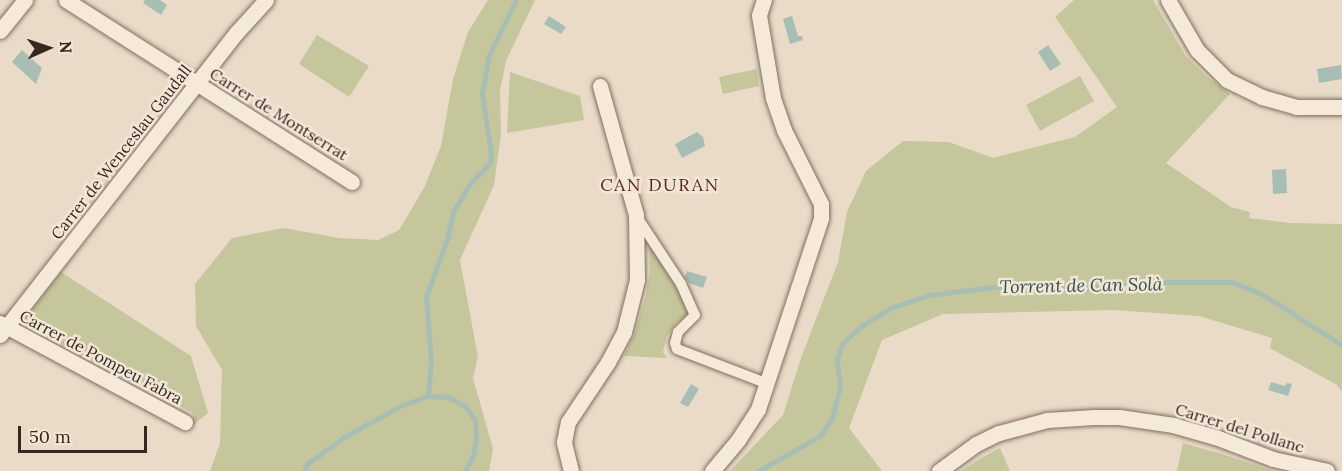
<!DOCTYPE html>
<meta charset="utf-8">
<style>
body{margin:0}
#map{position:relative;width:1342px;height:471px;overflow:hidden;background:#e9dbc8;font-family:Lora,serif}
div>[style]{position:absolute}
.green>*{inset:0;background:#c6c69d}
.water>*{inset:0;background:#a8beb5}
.stream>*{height:5px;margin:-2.5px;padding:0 2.5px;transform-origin:2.5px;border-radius:2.5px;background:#a8beb5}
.roads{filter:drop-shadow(0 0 2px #836e5f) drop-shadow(0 0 2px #836e5f)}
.pedestrian>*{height:10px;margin:-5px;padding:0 5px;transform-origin:5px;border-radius:5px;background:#f5eada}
.minor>*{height:15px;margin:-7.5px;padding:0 7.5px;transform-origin:7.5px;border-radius:7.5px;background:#f5eada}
span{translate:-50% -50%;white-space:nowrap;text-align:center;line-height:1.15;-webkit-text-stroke:5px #f2e6d6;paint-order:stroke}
.street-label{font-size:16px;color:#352821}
.neighbourhood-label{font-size:18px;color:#5d2a25;letter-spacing:1.5px}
.water-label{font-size:18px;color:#32534d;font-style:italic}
.north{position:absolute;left:18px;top:18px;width:60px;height:60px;-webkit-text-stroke:4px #f2e6d6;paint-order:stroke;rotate:87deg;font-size:16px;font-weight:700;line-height:24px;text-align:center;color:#352821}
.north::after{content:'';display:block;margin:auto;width:21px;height:27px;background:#352821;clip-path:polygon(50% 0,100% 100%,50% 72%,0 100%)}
.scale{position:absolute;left:18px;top:426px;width:129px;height:27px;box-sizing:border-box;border:3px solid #352821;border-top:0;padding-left:8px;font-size:18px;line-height:21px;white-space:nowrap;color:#352821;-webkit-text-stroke:4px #f2e6d6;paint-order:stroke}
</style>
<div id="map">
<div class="green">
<div style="clip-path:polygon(488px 0,535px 0,506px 61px,500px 91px,501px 134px,494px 185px,460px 260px,478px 357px,473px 378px,493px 449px,489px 471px,210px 471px,220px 443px,222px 370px,196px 326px,195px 284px,232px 238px,284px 228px,339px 238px,378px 240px,399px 230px,424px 188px,441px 146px,453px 79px,468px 32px)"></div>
<div style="clip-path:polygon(1074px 0,1153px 0,1185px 55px,1207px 77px,1230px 94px,1166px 163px,1231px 207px,1250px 212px,1249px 218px,1291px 223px,1342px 224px,1342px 392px,1337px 385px,1270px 348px,1272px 338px,1199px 316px,1113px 310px,943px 314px,882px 340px,849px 428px,882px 471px,730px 471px,783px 415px,801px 358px,838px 262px,847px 212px,866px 171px,903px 141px,949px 142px,993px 158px,1075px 137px,1117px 107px,1055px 17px)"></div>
<div style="clip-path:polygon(317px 35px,369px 66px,349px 97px,299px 64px)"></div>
<div style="clip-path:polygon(757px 69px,759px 86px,723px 94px,719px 77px)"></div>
<div style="clip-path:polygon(510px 72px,580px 96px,584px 120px,507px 133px)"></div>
<div style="clip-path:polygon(1080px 76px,1094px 101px,1040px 131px,1026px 105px)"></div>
<div style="clip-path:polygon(649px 244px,676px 283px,690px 313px,676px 323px,667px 336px,663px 352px,667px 358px,624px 356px,634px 335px,646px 296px,650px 271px)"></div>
<div style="clip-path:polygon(61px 272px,191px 356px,208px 413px,193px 425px,193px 413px,30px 327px,28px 315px)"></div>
<div style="clip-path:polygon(1183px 443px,1222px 454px,1273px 471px,1177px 471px)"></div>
<div style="clip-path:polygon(1000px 448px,1010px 471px,961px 471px,983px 457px)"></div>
</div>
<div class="water">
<div style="clip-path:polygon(145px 0,160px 0,167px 5px,161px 15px,143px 3px)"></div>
<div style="clip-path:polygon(549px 16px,566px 27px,561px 34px,544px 24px)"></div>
<div style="clip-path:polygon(792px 16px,798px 36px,802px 36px,803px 40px,790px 44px,783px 19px)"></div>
<div style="clip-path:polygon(1048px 45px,1061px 64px,1050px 71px,1038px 52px)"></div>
<div style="clip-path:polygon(22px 50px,42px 68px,36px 84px,12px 62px)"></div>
<div style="clip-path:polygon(1341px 65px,1342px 79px,1319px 83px,1317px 69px)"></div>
<div style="clip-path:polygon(697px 132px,703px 137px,705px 146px,682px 158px,675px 144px)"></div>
<div style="clip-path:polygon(1286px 169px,1287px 193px,1273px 194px,1272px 170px)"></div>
<div style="clip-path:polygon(687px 271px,707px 277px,703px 288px,689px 283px,685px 277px)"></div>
<div style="clip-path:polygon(1271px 382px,1285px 386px,1287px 383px,1292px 384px,1288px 396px,1268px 390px)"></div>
<div style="clip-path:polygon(691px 384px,699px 389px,688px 407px,680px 403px)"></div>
</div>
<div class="stream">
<div style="left:428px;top:396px;width:34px;rotate:-85deg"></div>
<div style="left:431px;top:362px;width:65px;rotate:-94.4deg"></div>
<div style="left:426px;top:297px;width:62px;rotate:-70.1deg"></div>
<div style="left:447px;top:239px;width:28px;rotate:-77deg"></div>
<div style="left:453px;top:212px;width:35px;rotate:-59deg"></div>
<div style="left:471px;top:182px;width:27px;rotate:-45deg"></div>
<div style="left:490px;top:163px;width:10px;rotate:-84deg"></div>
<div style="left:491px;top:153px;width:60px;rotate:-98.7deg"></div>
<div style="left:482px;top:94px;width:40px;rotate:-80deg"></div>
<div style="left:489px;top:55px;width:61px;rotate:-63.9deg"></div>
<div style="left:304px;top:471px;width:8px;rotate:-67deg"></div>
<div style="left:307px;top:464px;width:46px;rotate:-36.1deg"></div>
<div style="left:344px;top:437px;width:66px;rotate:-28.9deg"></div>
<div style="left:402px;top:405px;width:28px;rotate:-19deg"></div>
<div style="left:428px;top:396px;width:20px;rotate:3deg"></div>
<div style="left:448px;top:397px;width:21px;rotate:29deg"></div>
<div style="left:466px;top:407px;width:17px;rotate:57deg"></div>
<div style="left:475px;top:421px;width:16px;rotate:86deg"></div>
<div style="left:476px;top:437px;width:19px;rotate:99deg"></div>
<div style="left:473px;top:456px;width:17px;rotate:118deg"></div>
<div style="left:758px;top:471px;width:71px;rotate:-29.4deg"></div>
<div style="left:820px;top:436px;width:22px;rotate:-56deg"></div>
<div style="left:832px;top:418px;width:33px;rotate:-76deg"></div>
<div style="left:840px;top:386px;width:26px;rotate:-97deg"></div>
<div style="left:837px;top:360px;width:17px;rotate:-73deg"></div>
<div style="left:842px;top:344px;width:21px;rotate:-45deg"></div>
<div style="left:857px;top:329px;width:39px;rotate:-32deg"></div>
<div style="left:890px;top:308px;width:41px;rotate:-18.4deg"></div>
<div style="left:929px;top:295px;width:90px;rotate:-7deg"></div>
<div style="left:1018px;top:284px;width:50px;rotate:5.7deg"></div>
<div style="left:1068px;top:289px;width:101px;rotate:-4deg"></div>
<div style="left:1169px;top:282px;width:62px"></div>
<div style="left:1231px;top:282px;width:31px;rotate:21deg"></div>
<div style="left:1260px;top:293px;width:97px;rotate:32.4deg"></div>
</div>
<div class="roads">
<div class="pedestrian">
<div style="left:637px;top:217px;width:80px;rotate:56.7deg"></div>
<div style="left:681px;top:284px;width:34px;rotate:66deg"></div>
<div style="left:695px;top:315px;width:24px;rotate:135deg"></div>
<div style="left:678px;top:332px;width:11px;rotate:105deg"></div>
<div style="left:675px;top:343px;width:6px;rotate:72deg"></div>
<div style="left:677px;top:349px;width:97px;rotate:21deg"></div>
</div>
<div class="minor">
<div style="left:66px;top:0;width:339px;rotate:32.5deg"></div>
<div style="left:1168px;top:0;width:58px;rotate:59.9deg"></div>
<div style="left:1197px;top:50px;width:42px;rotate:45deg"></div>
<div style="left:1227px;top:80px;width:39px;rotate:26deg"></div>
<div style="left:1262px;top:97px;width:35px;rotate:16deg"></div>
<div style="left:1296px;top:107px;width:46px"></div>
<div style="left:0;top:31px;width:40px;rotate:-51deg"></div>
<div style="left:0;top:323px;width:210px;rotate:28.2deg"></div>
<div style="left:0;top:335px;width:385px;rotate:-52deg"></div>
<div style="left:237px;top:32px;width:43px;rotate:-47.8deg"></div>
<div style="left:571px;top:471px;width:30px;rotate:-104deg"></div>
<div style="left:564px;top:442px;width:20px;rotate:-79deg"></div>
<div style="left:568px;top:422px;width:72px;rotate:-56.3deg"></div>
<div style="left:608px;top:362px;width:34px;rotate:-62deg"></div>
<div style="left:624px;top:332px;width:54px;rotate:-76deg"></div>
<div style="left:637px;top:280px;width:65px;rotate:-90.9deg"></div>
<div style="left:636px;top:215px;width:134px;rotate:-105.6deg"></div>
<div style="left:712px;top:471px;width:40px;rotate:-50deg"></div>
<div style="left:738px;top:440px;width:37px;rotate:-57deg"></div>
<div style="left:758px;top:409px;width:201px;rotate:-71.7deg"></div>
<div style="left:821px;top:218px;width:14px;rotate:-90deg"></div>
<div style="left:821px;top:204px;width:83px;rotate:-116.6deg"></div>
<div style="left:784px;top:130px;width:34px;rotate:-109deg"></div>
<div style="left:773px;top:98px;width:84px;rotate:-99.6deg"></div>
<div style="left:759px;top:15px;width:16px;rotate:-72deg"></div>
<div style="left:939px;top:471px;width:46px;rotate:-36.1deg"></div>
<div style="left:976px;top:444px;width:25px;rotate:-26deg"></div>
<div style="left:999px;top:433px;width:50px;rotate:-15.2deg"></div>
<div style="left:1047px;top:420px;width:47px;rotate:-3.7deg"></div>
<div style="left:1094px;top:417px;width:25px"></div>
<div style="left:1119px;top:417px;width:55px;rotate:8.4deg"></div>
<div style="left:1173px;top:425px;width:47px;rotate:16.1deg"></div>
<div style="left:1218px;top:438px;width:59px;rotate:20.9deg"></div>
<div style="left:1273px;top:459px;width:55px;rotate:12.5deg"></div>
</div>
</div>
<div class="street-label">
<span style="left:279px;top:114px;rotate:32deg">Carrer de Montserrat</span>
<span style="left:121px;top:152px;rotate:-52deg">Carrer de Wenceslau Gaudall</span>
<span style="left:101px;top:357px;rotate:28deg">Carrer de Pompeu Fabra</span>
<span style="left:1240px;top:428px;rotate:17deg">Carrer del Pollanc</span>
</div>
<div class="neighbourhood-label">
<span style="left:660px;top:185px">CAN DURAN</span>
</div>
<div class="water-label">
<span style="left:1081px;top:286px;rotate:-1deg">Torrent de Can Solà</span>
</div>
<div class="north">N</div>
<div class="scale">50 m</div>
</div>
